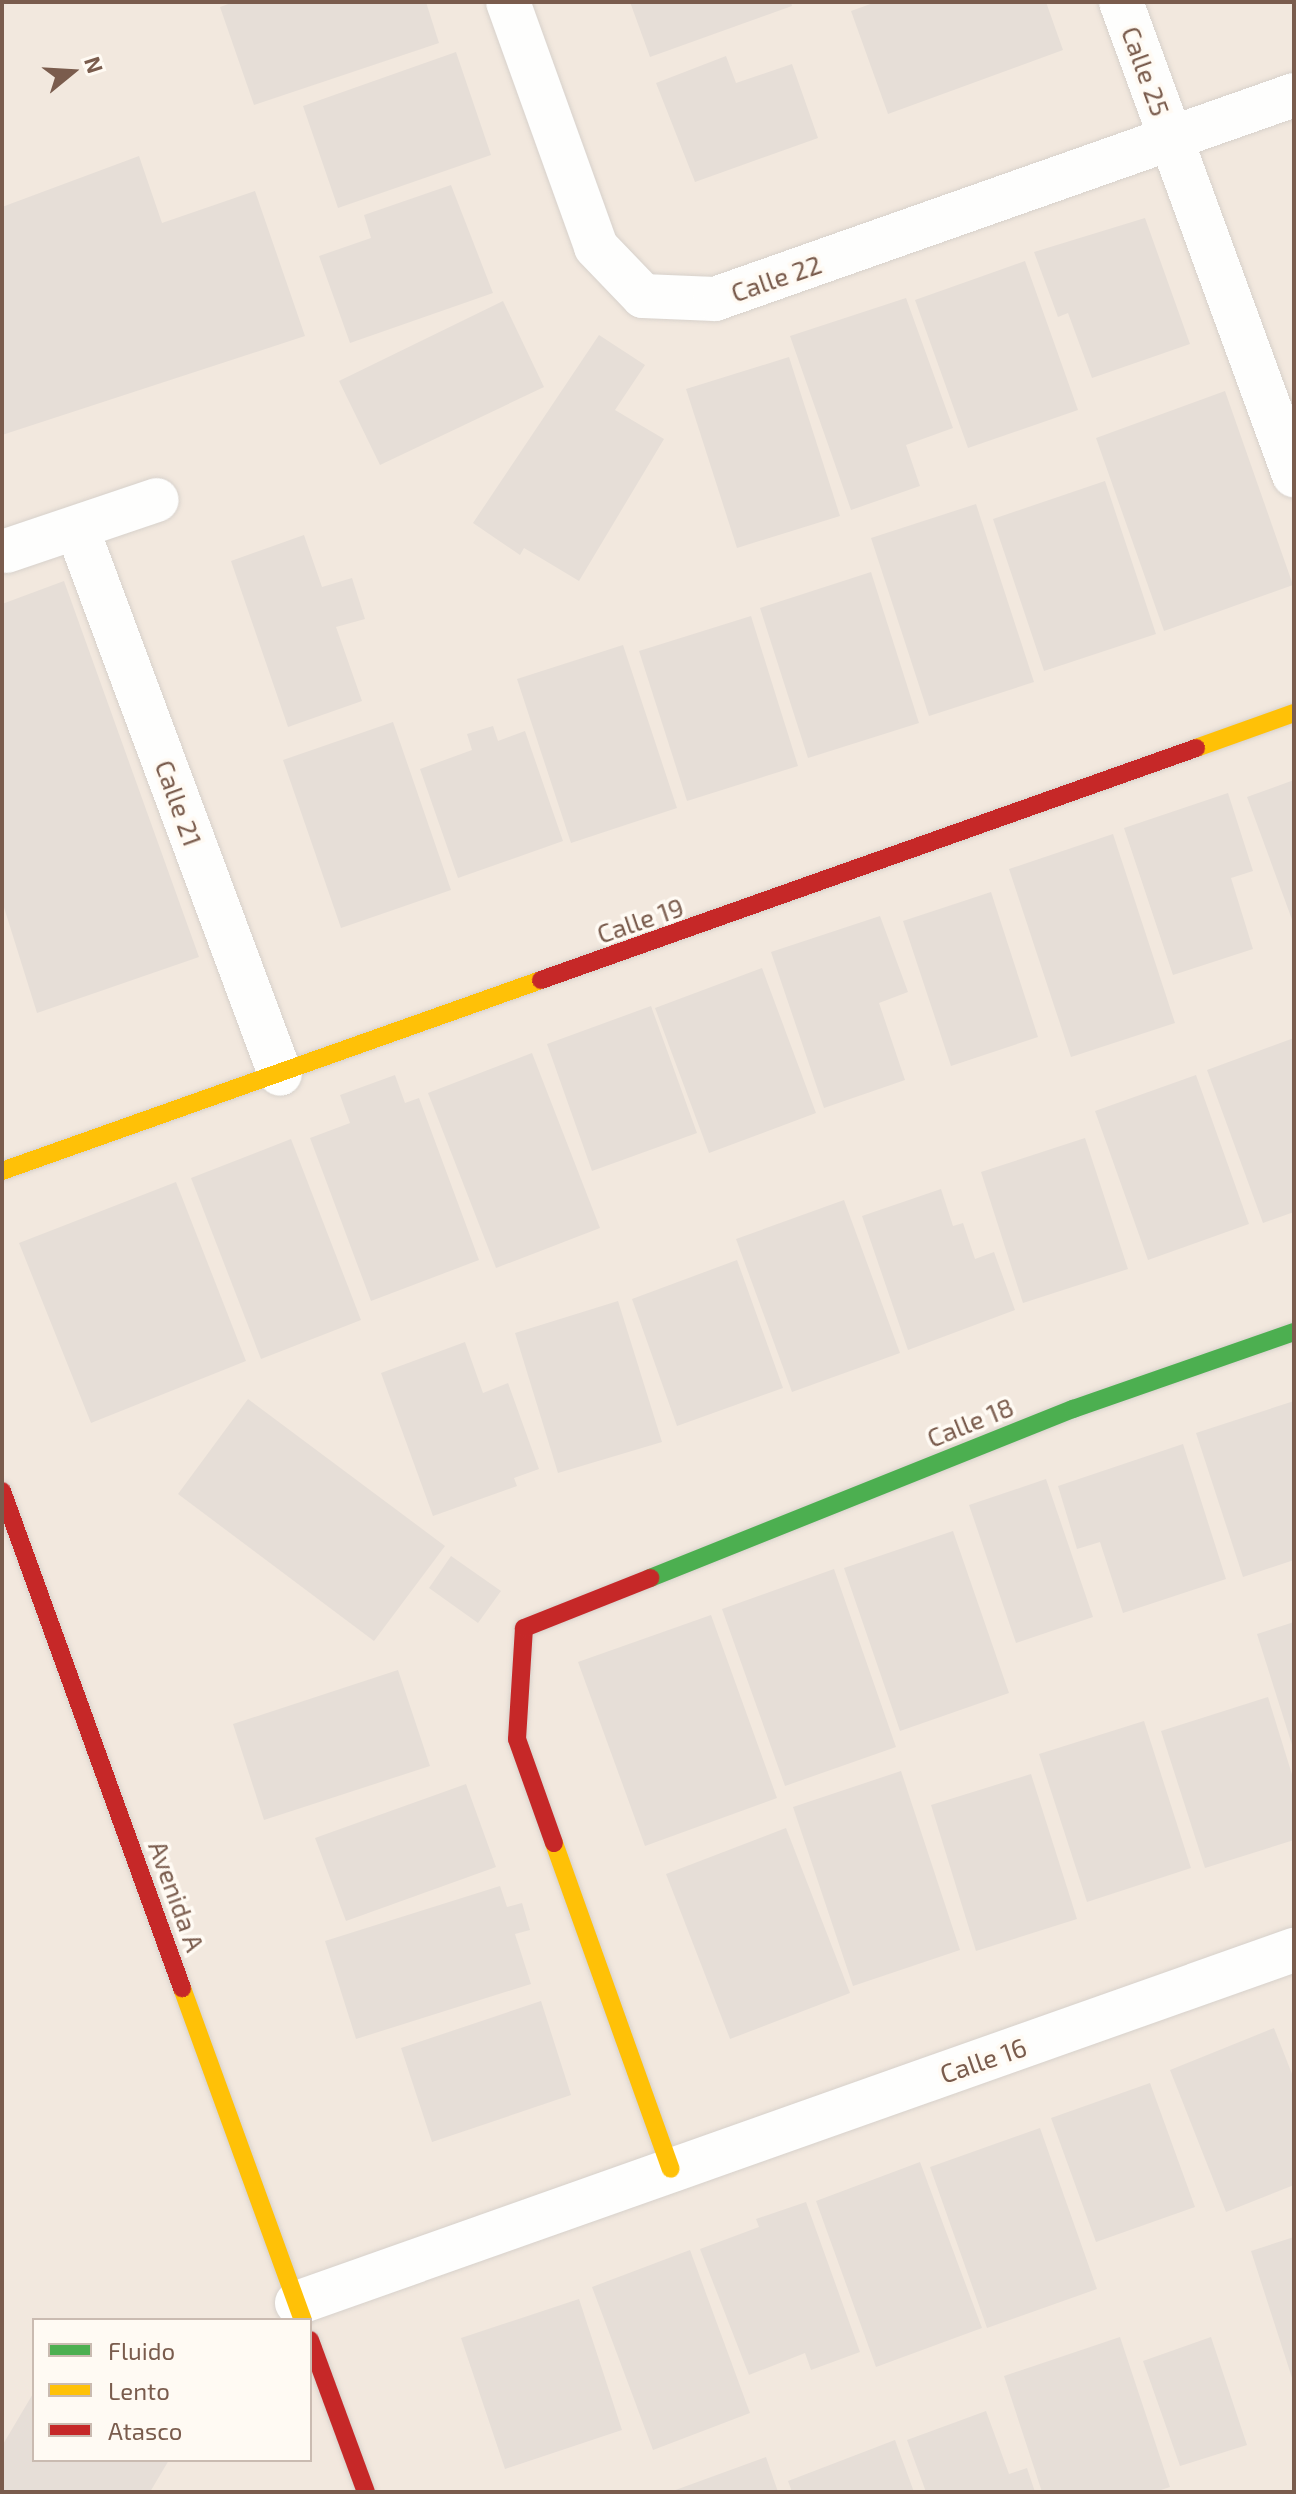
<!DOCTYPE html>
<style>
body{margin:0}
#map{position:relative;width:1296px;height:2494px;overflow:hidden;background:#f9f5f0;font-family:"Exo 2",sans-serif}
div>[style]{position:absolute}
.residential>*{inset:0;background:#f2e8de}
.building>*{inset:0;background:#e6ded7}
.roads{filter:drop-shadow(0 0 2px #d7d1cb) drop-shadow(0 0 2px #d7d1cb)}
.street>*{height:44px;margin:-22px;padding:0 22px;transform-origin:22px;border-radius:22px;background:#fefefd}
.fast>*{height:18px;margin:-9px;padding:0 9px;transform-origin:9px;border-radius:9px;background:#4caf50}
.slow>*{height:18px;margin:-9px;padding:0 9px;transform-origin:9px;border-radius:9px;background:#ffc107}
.jam>*{height:18px;margin:-9px;padding:0 9px;transform-origin:9px;border-radius:9px;background:#c62828}
span{translate:-50% -50%;white-space:nowrap;text-align:center;line-height:1.15;-webkit-text-stroke:7px #fffaf3;paint-order:stroke}
.street-label{font-size:26px;color:#7a5c4d}
.frame{position:absolute;inset:0;border:4px solid #7a5c4d;pointer-events:none}
.legend{position:absolute;left:32px;top:2318px;width:280px;height:144px;box-sizing:border-box;background:#fffaf3;border:2px solid #cabbb1;margin:0;padding:10px 14px;list-style:none;font-size:24px;color:#7a5c4d}
.legend li{display:flex;align-items:center;gap:16px;height:40px}
.legend b{width:40px;border:2px solid #cabbb1}
.north{position:absolute;left:32px;top:32px;width:80px;height:80px;-webkit-text-stroke:6px #fffaf3;paint-order:stroke;rotate:72deg;font-size:22px;font-weight:700;line-height:32px;text-align:center;color:#7a5c4d}
.north::after{content:'';display:block;margin:auto;width:28px;height:36px;background:#7a5c4d;clip-path:polygon(50% 0,100% 100%,50% 72%,0 100%)}
</style>
<div id="map">
<div class="residential">
<div style="clip-path:polygon(evenodd,2px 2px,1294px 2px,1294px 2492px,2px 2492px,2px 2px,34px 2320px,310px 2320px,310px 2460px,34px 2460px,34px 2320px)"></div>
</div>
<div class="building">
<div style="clip-path:polygon(234px 2px,426px 2px,439px 43px,254px 105px,220px 7px)"></div>
<div style="clip-path:polygon(630px 2px,791px 2px,792px 6px,650px 57px)"></div>
<div style="clip-path:polygon(876px 2px,1046px 2px,1063px 50px,888px 114px,851px 11px)"></div>
<div style="clip-path:polygon(456px 52px,491px 155px,338px 208px,303px 106px)"></div>
<div style="clip-path:polygon(726px 56px,736px 83px,792px 64px,818px 138px,695px 182px,656px 83px)"></div>
<div style="clip-path:polygon(139px 156px,162px 223px,255px 191px,305px 336px,2px 435px,2px 207px)"></div>
<div style="clip-path:polygon(451px 185px,493px 293px,350px 343px,319px 256px,371px 238px,364px 215px)"></div>
<div style="clip-path:polygon(1145px 218px,1190px 344px,1092px 378px,1068px 313px,1058px 317px,1034px 252px)"></div>
<div style="clip-path:polygon(1025px 261px,1078px 410px,968px 448px,915px 300px)"></div>
<div style="clip-path:polygon(906px 298px,953px 428px,906px 445px,920px 486px,851px 510px,790px 336px)"></div>
<div style="clip-path:polygon(503px 301px,544px 387px,380px 465px,339px 381px)"></div>
<div style="clip-path:polygon(599px 335px,645px 365px,615px 410px,664px 439px,579px 581px,524px 548px,520px 555px,473px 523px)"></div>
<div style="clip-path:polygon(789px 357px,840px 516px,737px 548px,686px 389px)"></div>
<div style="clip-path:polygon(1225px 391px,1293px 585px,1164px 631px,1096px 438px)"></div>
<div style="clip-path:polygon(1105px 481px,1156px 634px,1044px 671px,993px 519px)"></div>
<div style="clip-path:polygon(976px 504px,1034px 682px,929px 716px,871px 538px)"></div>
<div style="clip-path:polygon(304px 535px,322px 587px,352px 578px,365px 619px,336px 627px,362px 701px,288px 727px,231px 561px)"></div>
<div style="clip-path:polygon(871px 572px,919px 723px,808px 758px,760px 608px)"></div>
<div style="clip-path:polygon(64px 581px,199px 957px,37px 1013px,2px 901px,2px 604px)"></div>
<div style="clip-path:polygon(751px 616px,798px 766px,687px 801px,639px 651px)"></div>
<div style="clip-path:polygon(623px 645px,677px 808px,571px 843px,517px 679px)"></div>
<div style="clip-path:polygon(393px 722px,451px 890px,341px 928px,283px 760px)"></div>
<div style="clip-path:polygon(493px 726px,498px 741px,525px 731px,563px 841px,458px 878px,420px 769px,472px 750px,467px 734px)"></div>
<div style="clip-path:polygon(1294px 780px,1294px 925px,1247px 797px)"></div>
<div style="clip-path:polygon(1228px 793px,1253px 871px,1231px 878px,1253px 949px,1173px 975px,1124px 828px)"></div>
<div style="clip-path:polygon(1113px 834px,1175px 1023px,1071px 1057px,1009px 869px)"></div>
<div style="clip-path:polygon(991px 892px,1038px 1037px,951px 1066px,903px 921px)"></div>
<div style="clip-path:polygon(880px 916px,908px 992px,879px 1003px,905px 1080px,824px 1108px,771px 952px)"></div>
<div style="clip-path:polygon(762px 968px,816px 1113px,709px 1153px,655px 1008px)"></div>
<div style="clip-path:polygon(651px 1006px,697px 1133px,592px 1171px,547px 1044px)"></div>
<div style="clip-path:polygon(1294px 1038px,1294px 1212px,1263px 1223px,1207px 1070px)"></div>
<div style="clip-path:polygon(532px 1053px,600px 1228px,496px 1268px,428px 1093px)"></div>
<div style="clip-path:polygon(395px 1075px,405px 1103px,419px 1098px,479px 1260px,371px 1301px,310px 1138px,350px 1123px,340px 1095px)"></div>
<div style="clip-path:polygon(1196px 1075px,1249px 1224px,1148px 1260px,1095px 1111px)"></div>
<div style="clip-path:polygon(1085px 1138px,1128px 1269px,1023px 1303px,981px 1172px)"></div>
<div style="clip-path:polygon(291px 1139px,361px 1320px,261px 1359px,191px 1178px)"></div>
<div style="clip-path:polygon(176px 1182px,246px 1361px,91px 1423px,19px 1243px)"></div>
<div style="clip-path:polygon(941px 1189px,953px 1226px,963px 1223px,975px 1259px,994px 1252px,1015px 1310px,908px 1350px,862px 1216px)"></div>
<div style="clip-path:polygon(844px 1200px,900px 1353px,792px 1392px,736px 1239px)"></div>
<div style="clip-path:polygon(737px 1260px,783px 1388px,677px 1426px,632px 1299px)"></div>
<div style="clip-path:polygon(618px 1301px,662px 1442px,558px 1473px,515px 1333px)"></div>
<div style="clip-path:polygon(465px 1342px,483px 1393px,508px 1383px,539px 1469px,514px 1478px,517px 1486px,433px 1516px,381px 1373px)"></div>
<div style="clip-path:polygon(248px 1399px,445px 1546px,374px 1641px,178px 1494px)"></div>
<div style="clip-path:polygon(1294px 1401px,1294px 1560px,1243px 1577px,1196px 1433px)"></div>
<div style="clip-path:polygon(1183px 1444px,1226px 1579px,1123px 1613px,1100px 1542px,1077px 1549px,1058px 1486px)"></div>
<div style="clip-path:polygon(1046px 1479px,1093px 1617px,1016px 1643px,969px 1505px)"></div>
<div style="clip-path:polygon(953px 1531px,1009px 1693px,900px 1731px,844px 1568px)"></div>
<div style="clip-path:polygon(451px 1556px,501px 1591px,478px 1623px,429px 1588px)"></div>
<div style="clip-path:polygon(834px 1569px,896px 1747px,785px 1786px,722px 1609px)"></div>
<div style="clip-path:polygon(711px 1615px,777px 1798px,645px 1846px,578px 1662px)"></div>
<div style="clip-path:polygon(1294px 1622px,1294px 1748px,1293px 1748px,1257px 1634px)"></div>
<div style="clip-path:polygon(398px 1670px,430px 1766px,264px 1820px,233px 1724px)"></div>
<div style="clip-path:polygon(1268px 1697px,1294px 1781px,1294px 1840px,1205px 1868px,1161px 1731px)"></div>
<div style="clip-path:polygon(1144px 1721px,1191px 1868px,1087px 1902px,1039px 1754px)"></div>
<div style="clip-path:polygon(901px 1771px,960px 1950px,853px 1986px,793px 1807px)"></div>
<div style="clip-path:polygon(1031px 1774px,1077px 1919px,976px 1951px,931px 1805px)"></div>
<div style="clip-path:polygon(466px 1784px,496px 1867px,346px 1921px,315px 1838px)"></div>
<div style="clip-path:polygon(786px 1828px,850px 1993px,730px 2039px,666px 1874px)"></div>
<div style="clip-path:polygon(500px 1886px,507px 1907px,522px 1903px,530px 1930px,515px 1934px,531px 1984px,356px 2039px,325px 1941px)"></div>
<div style="clip-path:polygon(541px 2001px,571px 2095px,432px 2142px,401px 2048px)"></div>
<div style="clip-path:polygon(1274px 2028px,1294px 2079px,1294px 2185px,1226px 2212px,1170px 2070px)"></div>
<div style="clip-path:polygon(1150px 2083px,1195px 2207px,1096px 2242px,1051px 2118px)"></div>
<div style="clip-path:polygon(1040px 2128px,1097px 2289px,987px 2328px,930px 2167px)"></div>
<div style="clip-path:polygon(920px 2162px,982px 2328px,876px 2367px,816px 2201px)"></div>
<div style="clip-path:polygon(806px 2202px,860px 2352px,811px 2370px,805px 2353px,749px 2375px,700px 2249px,759px 2227px,756px 2219px)"></div>
<div style="clip-path:polygon(1294px 2237px,1294px 2381px,1293px 2381px,1251px 2251px)"></div>
<div style="clip-path:polygon(690px 2250px,750px 2413px,653px 2450px,592px 2287px)"></div>
<div style="clip-path:polygon(579px 2299px,622px 2430px,505px 2469px,461px 2338px)"></div>
<div style="clip-path:polygon(1120px 2337px,1170px 2487px,1155px 2492px,1042px 2492px,1004px 2376px)"></div>
<div style="clip-path:polygon(1211px 2337px,1247px 2445px,1180px 2466px,1143px 2361px)"></div>
<div style="clip-path:polygon(34px 2392px,34px 2460px,169px 2460px,150px 2492px,2px 2492px,2px 2446px)"></div>
<div style="clip-path:polygon(986px 2411px,1009px 2474px,1027px 2468px,1035px 2492px,926px 2492px,907px 2440px)"></div>
<div style="clip-path:polygon(895px 2440px,914px 2492px,792px 2492px,788px 2481px)"></div>
<div style="clip-path:polygon(766px 2457px,778px 2492px,670px 2492px)"></div>
</div>
<div class="roads">
<div class="street">
<div style="left:508px;top:2px;width:260px;rotate:70.2deg"></div>
<div style="left:596px;top:247px;width:68px;rotate:46.2deg"></div>
<div style="left:643px;top:296px;width:72px;rotate:2.4deg"></div>
<div style="left:715px;top:299px;width:614px;rotate:-19.41deg"></div>
<div style="left:1121px;top:2px;width:504px;rotate:69.91deg"></div>
<div style="left:78px;top:531px;width:579px;rotate:69.59deg"></div>
<div style="left:6px;top:551px;width:159px;rotate:-18.7deg"></div>
<div style="left:297px;top:2303px;width:1058px;rotate:-19.5deg"></div>
</div>
<div class="fast">
<div style="left:650px;top:1578px;width:456px;rotate:-21.8deg"></div>
<div style="left:1073px;top:1409px;width:234px;rotate:-19.2deg"></div>
</div>
<div class="slow">
<div style="left:1196px;top:748px;width:104px;rotate:-19.7deg"></div>
<div style="left:2px;top:1171px;width:572px;rotate:-19.51deg"></div>
<div style="left:554px;top:1843px;width:346px;rotate:70.3deg"></div>
<div style="left:182px;top:1988px;width:353px;rotate:70deg"></div>
</div>
<div class="jam">
<div style="left:541px;top:980px;width:695px;rotate:-19.5deg"></div>
<div style="left:2px;top:1491px;width:529px;rotate:70.09deg"></div>
<div style="left:554px;top:1843px;width:110px;rotate:-109.6deg"></div>
<div style="left:517px;top:1739px;width:111px;rotate:-86.4deg"></div>
<div style="left:524px;top:1628px;width:136px;rotate:-21.6deg"></div>
<div style="left:310px;top:2340px;width:162px;rotate:69.8deg"></div>
</div>
</div>
<div class="street-label">
<span style="left:1146px;top:71px;rotate:70deg">Calle 25</span>
<span style="left:776px;top:278px;rotate:-19deg">Calle 22</span>
<span style="left:179px;top:803px;rotate:70deg">Calle 21</span>
<span style="left:640px;top:920px;rotate:-19deg">Calle 19</span>
<span style="left:970px;top:1422px;rotate:-22deg">Calle 18</span>
<span style="left:177px;top:1896px;rotate:70deg">Avenida A</span>
<span style="left:983px;top:2060px;rotate:-19deg">Calle 16</span>
</div>
<div class="frame"></div>
<ul class="legend">
<li><b style="height:10px;background:#4caf50"></b>Fluido</li>
<li><b style="height:10px;background:#ffc107"></b>Lento</li>
<li><b style="height:10px;background:#c62828"></b>Atasco</li>
</ul>
<div class="north">N</div>
</div>
